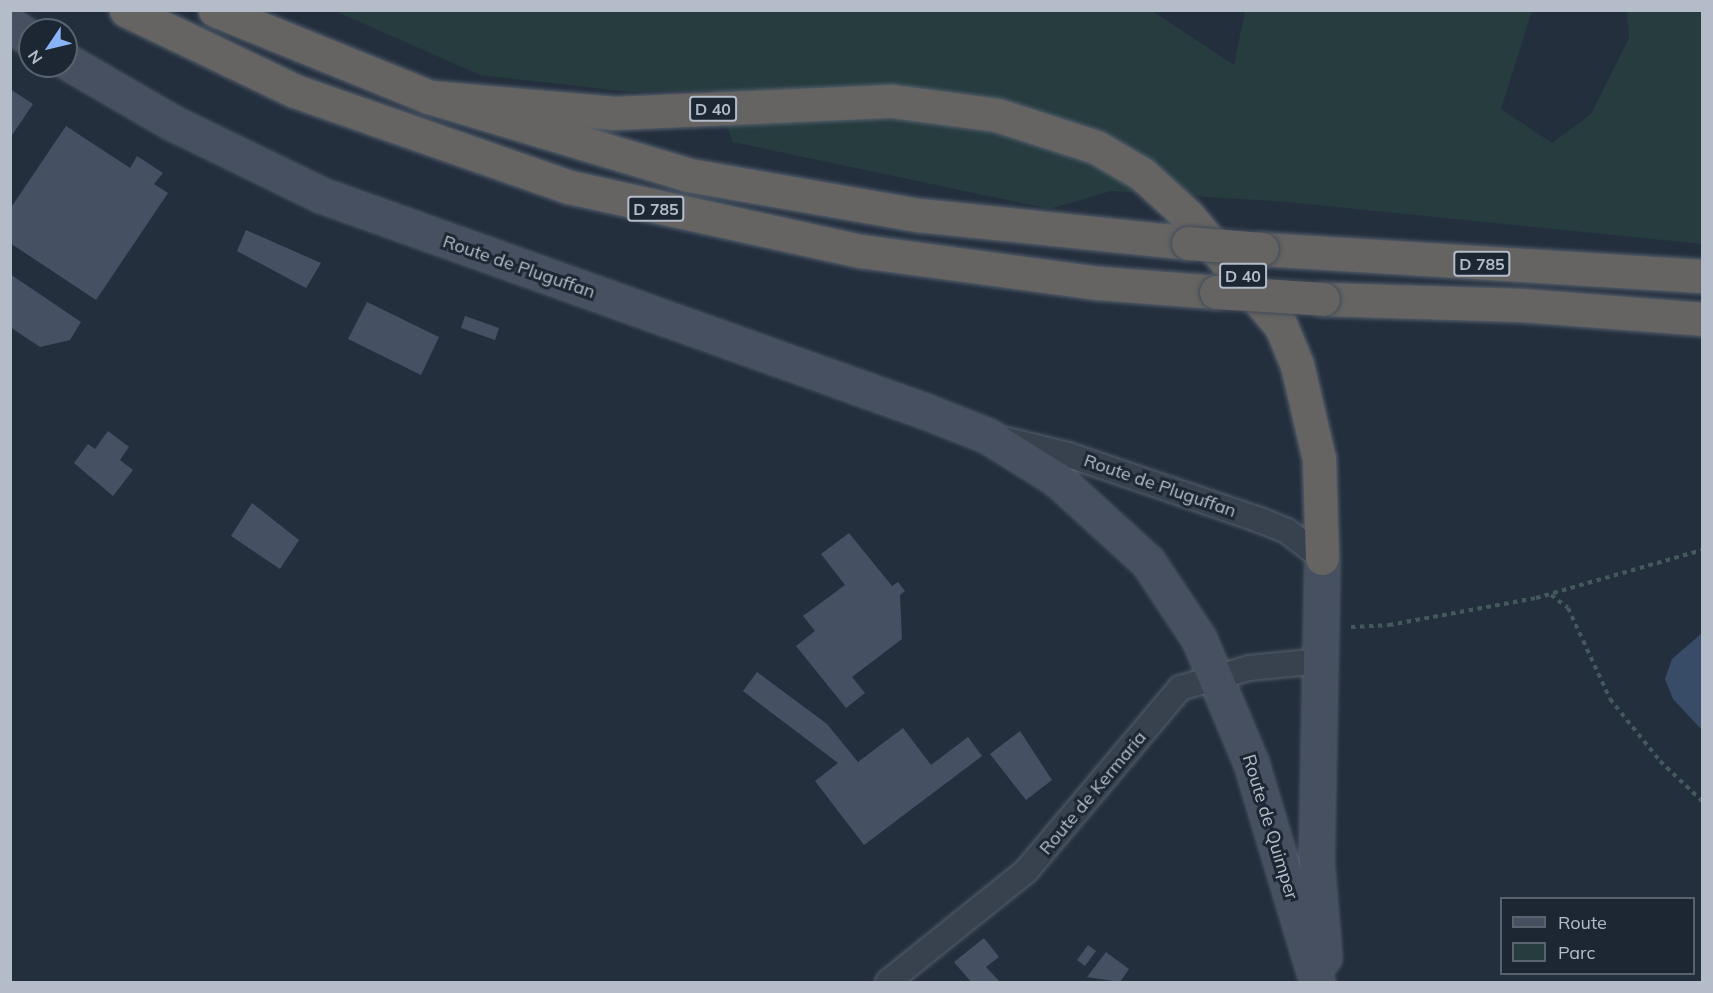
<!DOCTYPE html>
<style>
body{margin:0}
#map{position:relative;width:1713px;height:993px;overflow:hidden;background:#242f3e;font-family:Mulish,sans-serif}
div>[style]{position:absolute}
.green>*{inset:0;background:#263c3f}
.water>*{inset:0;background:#394c67}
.building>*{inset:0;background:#455162}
.path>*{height:4px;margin-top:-2px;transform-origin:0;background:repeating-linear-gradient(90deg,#44595c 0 4.5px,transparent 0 9px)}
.roads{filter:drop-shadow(0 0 2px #565f6c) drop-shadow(0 0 2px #565f6c)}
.minor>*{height:24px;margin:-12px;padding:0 12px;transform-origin:12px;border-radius:12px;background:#38414e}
.secondary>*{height:33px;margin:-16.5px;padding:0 16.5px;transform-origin:16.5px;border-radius:16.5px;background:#465061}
.trunk>*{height:33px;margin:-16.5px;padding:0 16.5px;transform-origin:16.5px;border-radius:16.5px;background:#656462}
.bridges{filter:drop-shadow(0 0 2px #434c59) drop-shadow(0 0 2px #434c59)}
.trunk-bridge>*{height:33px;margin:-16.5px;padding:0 16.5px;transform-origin:16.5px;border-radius:16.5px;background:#656462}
span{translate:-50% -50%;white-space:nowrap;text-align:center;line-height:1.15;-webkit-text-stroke:6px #1d2633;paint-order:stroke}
.shield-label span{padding:2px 4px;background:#1d2633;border:2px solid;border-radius:4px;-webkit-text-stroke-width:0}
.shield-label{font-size:16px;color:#b4bcc9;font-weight:700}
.street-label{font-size:18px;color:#b4bcc9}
.frame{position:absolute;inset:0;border:12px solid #b4bcc9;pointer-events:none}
.legend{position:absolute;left:1500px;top:897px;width:195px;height:78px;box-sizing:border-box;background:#1d2633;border:2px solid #59626f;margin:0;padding:8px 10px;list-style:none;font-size:18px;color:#b4bcc9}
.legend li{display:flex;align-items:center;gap:12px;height:30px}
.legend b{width:30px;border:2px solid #59626f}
.north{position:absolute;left:18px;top:18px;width:60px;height:60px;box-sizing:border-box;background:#1d2633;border:2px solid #59626f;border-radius:50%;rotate:235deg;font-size:16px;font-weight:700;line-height:24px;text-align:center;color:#b4bcc9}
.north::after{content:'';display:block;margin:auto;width:21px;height:27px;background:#8ab4f8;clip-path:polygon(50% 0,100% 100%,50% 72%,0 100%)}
</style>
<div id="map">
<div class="green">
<div style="clip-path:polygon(335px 11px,1152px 11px,1234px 65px,1245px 11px,1532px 11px,1501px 109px,1552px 143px,1591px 114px,1629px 38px,1627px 11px,1702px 11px,1702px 244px,1287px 202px,1111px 191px,1050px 209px,733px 142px,713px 90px,630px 92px,480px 75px)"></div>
</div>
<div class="water">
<div style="clip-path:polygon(1702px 633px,1702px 730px,1673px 699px,1665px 679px,1672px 659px)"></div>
</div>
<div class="building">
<div style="clip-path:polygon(10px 89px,33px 104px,10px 138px)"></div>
<div style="clip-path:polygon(66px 126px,130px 168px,137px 156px,163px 173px,154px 184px,168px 193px,96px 300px,10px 243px,10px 209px)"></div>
<div style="clip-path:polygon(246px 230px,321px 263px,306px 288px,237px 251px)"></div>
<div style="clip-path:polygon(10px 274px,81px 322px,70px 340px,40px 347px,10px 327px)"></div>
<div style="clip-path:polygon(367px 302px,439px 337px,421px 375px,348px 339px)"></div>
<div style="clip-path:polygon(465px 316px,499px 328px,495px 340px,461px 328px)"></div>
<div style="clip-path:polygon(108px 431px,129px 447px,120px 460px,133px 470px,113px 496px,74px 463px,88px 444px,95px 449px)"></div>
<div style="clip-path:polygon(252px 503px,299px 540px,280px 569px,231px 536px)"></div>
<div style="clip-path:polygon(849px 533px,892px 586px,898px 582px,905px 591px,900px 595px,902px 639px,852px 677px,865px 693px,846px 708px,796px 646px,815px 631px,803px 616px,845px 585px,821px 554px)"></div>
<div style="clip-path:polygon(757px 672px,827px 724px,858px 762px,903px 728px,931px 765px,968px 737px,982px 756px,864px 845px,815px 781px,838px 763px,743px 691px)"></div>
<div style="clip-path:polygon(1020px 731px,1052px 780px,1026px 800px,990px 754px)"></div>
<div style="clip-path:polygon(984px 938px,999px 957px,986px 967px,1000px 982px,971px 982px,954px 962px)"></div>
<div style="clip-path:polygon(1088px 945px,1096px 951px,1085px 966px,1077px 960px)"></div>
<div style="clip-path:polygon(1106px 952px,1129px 969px,1120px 982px,1087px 977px)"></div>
</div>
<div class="path">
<div style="left:1551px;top:595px;width:21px;rotate:37deg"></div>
<div style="left:1568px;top:608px;width:100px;rotate:65.2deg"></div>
<div style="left:1610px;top:699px;width:80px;rotate:51.1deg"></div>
<div style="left:1660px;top:761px;width:58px;rotate:43.6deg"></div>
<div style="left:1351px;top:627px;width:38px;rotate:-3deg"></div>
<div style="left:1389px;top:625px;width:149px;rotate:-10.4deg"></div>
<div style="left:1536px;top:598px;width:173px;rotate:-16.1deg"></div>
</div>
<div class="roads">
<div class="minor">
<div style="left:1007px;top:440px;width:64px;rotate:13.6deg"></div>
<div style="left:1069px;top:455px;width:202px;rotate:18.8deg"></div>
<div style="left:1260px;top:520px;width:29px;rotate:22deg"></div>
<div style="left:1287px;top:531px;width:44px;rotate:37.6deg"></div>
<div style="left:888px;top:982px;width:177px;rotate:-38.8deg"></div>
<div style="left:1026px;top:871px;width:239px;rotate:-49.9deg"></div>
<div style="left:1180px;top:688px;width:72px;rotate:-16.2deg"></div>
<div style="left:1249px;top:668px;width:72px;rotate:-5.6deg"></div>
</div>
<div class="secondary">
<div style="left:10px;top:25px;width:24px;rotate:33deg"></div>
<div style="left:66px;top:61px;width:124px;rotate:30.1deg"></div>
<div style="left:173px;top:123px;width:165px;rotate:25.9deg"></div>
<div style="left:321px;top:195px;width:641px;rotate:19.68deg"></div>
<div style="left:925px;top:411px;width:68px;rotate:21.6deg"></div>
<div style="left:988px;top:436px;width:81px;rotate:31.9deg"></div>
<div style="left:1057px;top:479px;width:123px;rotate:42.4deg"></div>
<div style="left:1148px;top:562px;width:92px;rotate:56.5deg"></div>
<div style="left:1199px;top:639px;width:134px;rotate:67.2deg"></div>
<div style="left:1251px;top:763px;width:229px;rotate:73.2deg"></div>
<div style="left:1322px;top:558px;width:301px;rotate:91.1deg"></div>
<div style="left:1316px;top:859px;width:99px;rotate:85.4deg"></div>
</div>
<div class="trunk">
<div style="left:126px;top:10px;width:187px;rotate:25.6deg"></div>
<div style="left:295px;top:91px;width:290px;rotate:19.3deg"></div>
<div style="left:569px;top:187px;width:299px;rotate:12.4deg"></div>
<div style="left:861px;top:251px;width:240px;rotate:7.7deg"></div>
<div style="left:1099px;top:283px;width:117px;rotate:4.4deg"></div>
<div style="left:215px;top:10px;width:231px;rotate:22.1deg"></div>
<div style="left:429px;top:97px;width:271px;rotate:16.7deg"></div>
<div style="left:689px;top:175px;width:233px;rotate:9.9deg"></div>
<div style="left:919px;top:215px;width:270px;rotate:5.9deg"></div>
<div style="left:429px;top:97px;width:186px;rotate:4.9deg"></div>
<div style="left:614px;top:113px;width:278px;rotate:-2.5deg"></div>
<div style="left:892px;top:101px;width:106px;rotate:7.6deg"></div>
<div style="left:997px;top:115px;width:104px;rotate:17.9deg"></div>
<div style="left:1096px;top:147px;width:53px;rotate:30.4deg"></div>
<div style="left:1142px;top:174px;width:62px;rotate:42.4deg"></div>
<div style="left:1188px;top:216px;width:144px;rotate:49.8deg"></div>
<div style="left:1281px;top:326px;width:42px;rotate:67.7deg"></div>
<div style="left:1297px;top:365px;width:97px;rotate:76.8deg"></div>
<div style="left:1319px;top:459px;width:99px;rotate:88.3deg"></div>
<div style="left:1262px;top:249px;width:441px;rotate:3.5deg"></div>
<div style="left:1323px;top:299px;width:199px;rotate:1.7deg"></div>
<div style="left:1522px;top:305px;width:181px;rotate:4.4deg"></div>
</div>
</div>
<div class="bridges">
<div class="trunk-bridge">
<div style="left:1188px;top:243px;width:74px;rotate:4.6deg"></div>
<div style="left:1216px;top:292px;width:107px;rotate:3.7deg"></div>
</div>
</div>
<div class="shield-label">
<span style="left:713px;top:109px">D 40</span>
<span style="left:656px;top:209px">D 785</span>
<span style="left:1482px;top:264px">D 785</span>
<span style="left:1243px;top:276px">D 40</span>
</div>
<div class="street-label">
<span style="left:519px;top:267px;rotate:19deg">Route de Pluguffan</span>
<span style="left:1160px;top:486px;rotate:19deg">Route de Pluguffan</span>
<span style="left:1093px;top:793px;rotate:-50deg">Route de Kermaria</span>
<span style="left:1270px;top:827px;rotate:73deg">Route de Quimper</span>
</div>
<div class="frame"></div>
<ul class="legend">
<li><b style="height:8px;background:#465061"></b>Route</li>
<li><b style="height:16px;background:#263c3f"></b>Parc</li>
</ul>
<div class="north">N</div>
</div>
